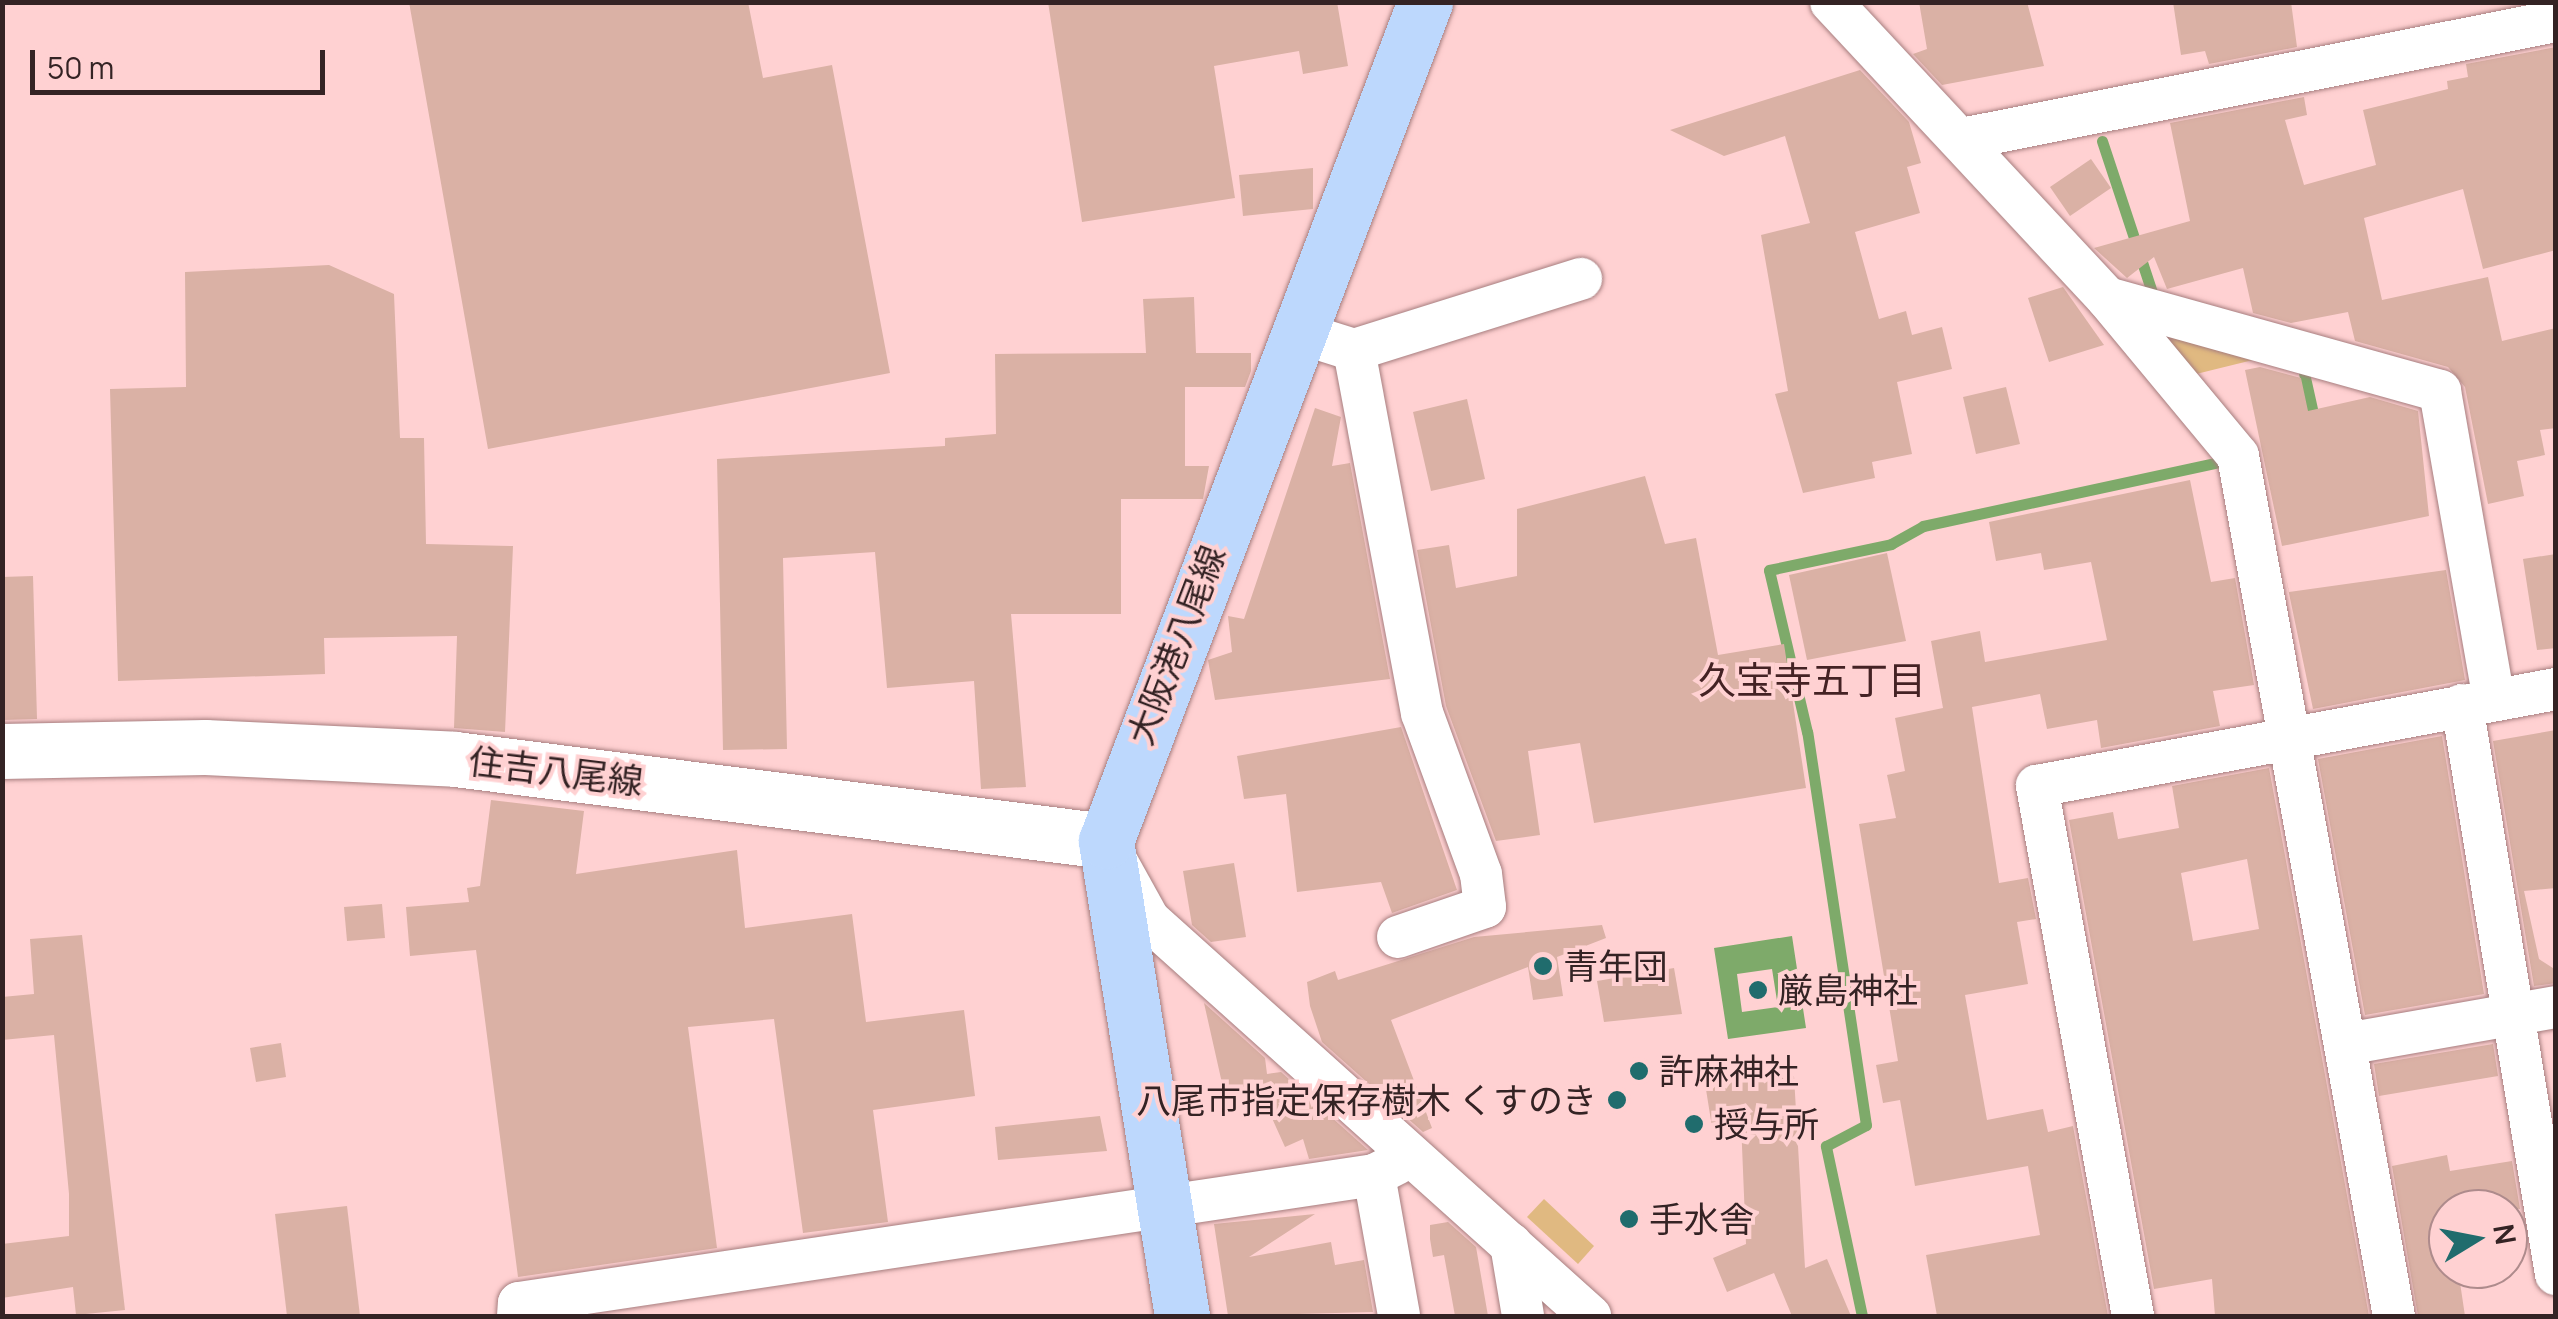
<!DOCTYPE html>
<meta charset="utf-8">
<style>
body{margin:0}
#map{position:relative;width:2558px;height:1319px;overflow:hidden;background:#ffd1d2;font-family:Manrope,"Noto Sans JP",sans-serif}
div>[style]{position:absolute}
.green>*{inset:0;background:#e0b981}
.water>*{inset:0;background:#7eaa6a}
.stream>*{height:11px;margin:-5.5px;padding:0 5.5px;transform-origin:5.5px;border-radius:5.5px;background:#7eaa6a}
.building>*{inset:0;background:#dab1a5}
.roads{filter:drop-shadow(0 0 2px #a77e7f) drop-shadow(0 0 2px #a77e7f)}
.street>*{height:42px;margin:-21px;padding:0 21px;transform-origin:21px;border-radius:21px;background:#fff}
.secondary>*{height:55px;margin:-27.5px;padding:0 27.5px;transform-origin:27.5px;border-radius:27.5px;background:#fff}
.primary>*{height:55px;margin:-27.5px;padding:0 27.5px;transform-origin:27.5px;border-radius:27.5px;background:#bdd8fd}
.dots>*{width:28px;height:28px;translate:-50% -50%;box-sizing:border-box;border:5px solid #ffd1d2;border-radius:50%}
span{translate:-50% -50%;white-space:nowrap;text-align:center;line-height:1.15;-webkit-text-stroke:8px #ffd1d2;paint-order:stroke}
.street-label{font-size:35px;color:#342324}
.poi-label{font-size:35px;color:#342324}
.left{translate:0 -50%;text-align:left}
.right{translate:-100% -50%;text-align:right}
.neighbourhood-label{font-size:38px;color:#442224}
.frame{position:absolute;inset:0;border:5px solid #342324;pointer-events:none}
.north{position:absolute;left:2428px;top:1189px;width:100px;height:100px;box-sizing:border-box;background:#ffd1d2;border:2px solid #ae8b8c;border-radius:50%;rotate:80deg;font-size:28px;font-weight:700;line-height:40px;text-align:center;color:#342324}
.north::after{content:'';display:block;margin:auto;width:35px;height:45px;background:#206c6d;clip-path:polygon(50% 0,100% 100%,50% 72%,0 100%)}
.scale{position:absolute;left:30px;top:50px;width:295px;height:45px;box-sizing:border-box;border:5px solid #342324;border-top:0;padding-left:12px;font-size:30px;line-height:35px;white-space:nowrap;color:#342324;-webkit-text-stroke:8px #ffd1d2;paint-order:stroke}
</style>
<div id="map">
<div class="green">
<div style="clip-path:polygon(2152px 330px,2261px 358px,2188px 376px)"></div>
<div style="clip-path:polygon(1544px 1199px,1594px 1246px,1578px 1264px,1527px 1217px)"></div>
</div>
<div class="water">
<div style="clip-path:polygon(evenodd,1792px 936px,1806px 1028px,1728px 1039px,1714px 948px,1792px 936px,1772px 969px,1778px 1007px,1742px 1012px,1737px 974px,1772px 969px)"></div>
</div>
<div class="stream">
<div style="left:2102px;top:141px;width:165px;rotate:71.7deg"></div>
<div style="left:2302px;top:364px;width:59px;rotate:77.4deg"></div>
<div style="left:1862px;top:1316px;width:174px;rotate:-102deg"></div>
<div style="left:1826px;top:1146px;width:45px;rotate:-27.7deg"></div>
<div style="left:1866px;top:1125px;width:397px;rotate:-98.5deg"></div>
<div style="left:1807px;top:732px;width:166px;rotate:-103.2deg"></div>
<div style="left:1769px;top:570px;width:125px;rotate:-12deg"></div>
<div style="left:1891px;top:544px;width:37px;rotate:-29deg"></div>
<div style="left:1923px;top:526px;width:311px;rotate:-12.2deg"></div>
</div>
<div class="building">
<div style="clip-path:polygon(409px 2px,748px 2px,763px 78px,832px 65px,890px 373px,488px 449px)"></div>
<div style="clip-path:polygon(1048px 2px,1337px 2px,1348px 66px,1303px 74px,1299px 51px,1214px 66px,1235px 198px,1082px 222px)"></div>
<div style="clip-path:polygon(1919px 2px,2027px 2px,2044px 66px,1942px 85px,1913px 54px,1927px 49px)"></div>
<div style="clip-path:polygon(2173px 2px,2291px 2px,2297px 47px,2209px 64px,2205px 51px,2181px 55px)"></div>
<div style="clip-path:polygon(2556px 47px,2556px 250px,2483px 269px,2463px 189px,2364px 218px,2382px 300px,2488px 277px,2502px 341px,2556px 328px,2556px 428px,2540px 430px,2545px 455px,2517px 461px,2524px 496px,2488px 504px,2465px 387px,2448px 367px,2355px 341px,2348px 312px,2291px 323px,2253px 313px,2243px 268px,2167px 289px,2154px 257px,2127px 278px,2094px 248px,2190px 221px,2170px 123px,2304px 97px,2307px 115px,2285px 120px,2304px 185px,2376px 165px,2363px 110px,2448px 89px,2447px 81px,2468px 77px,2466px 64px)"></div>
<div style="clip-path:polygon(1860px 70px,1909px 122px,1921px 163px,1907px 167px,1920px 213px,1855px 232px,1879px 319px,1906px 311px,1912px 335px,1942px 327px,1952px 369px,1897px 382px,1912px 454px,1872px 462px,1875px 478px,1803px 493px,1775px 394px,1788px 391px,1761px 235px,1810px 223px,1785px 136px,1724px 156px,1670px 130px)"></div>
<div style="clip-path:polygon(2091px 159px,2111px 188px,2070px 216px,2050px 187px)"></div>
<div style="clip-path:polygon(1313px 168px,1313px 209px,1243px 216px,1239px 175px)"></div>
<div style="clip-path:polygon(329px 265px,394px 294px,400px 438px,424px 438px,426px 544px,513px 546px,505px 732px,454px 728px,457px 636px,324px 638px,325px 674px,118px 681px,110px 389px,186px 387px,185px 272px)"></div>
<div style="clip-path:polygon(2063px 287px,2104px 345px,2049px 362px,2028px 298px)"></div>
<div style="clip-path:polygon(1194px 297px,1196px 353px,1251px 353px,1251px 371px,1245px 387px,1185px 387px,1185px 466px,1209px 466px,1203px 499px,1121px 499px,1121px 614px,1011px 614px,1026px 787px,981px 789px,974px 681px,887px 688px,875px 552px,783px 558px,787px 749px,723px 750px,717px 459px,945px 446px,945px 438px,996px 434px,995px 354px,1146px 353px,1143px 299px)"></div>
<div style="clip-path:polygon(2260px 367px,2301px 378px,2308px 411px,2370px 397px,2418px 411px,2429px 516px,2282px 546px,2245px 370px)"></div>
<div style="clip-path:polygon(2006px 387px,2020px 444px,1976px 454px,1963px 397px)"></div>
<div style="clip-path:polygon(1467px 399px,1485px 479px,1431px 491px,1413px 412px)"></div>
<div style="clip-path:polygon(1315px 408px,1341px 417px,1332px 466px,1350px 463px,1390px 679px,1215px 700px,1208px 660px,1232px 652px,1228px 616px,1244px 619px)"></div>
<div style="clip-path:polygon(1645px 476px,1665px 544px,1696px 538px,1718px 655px,1784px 644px,1806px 788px,1594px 823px,1580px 743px,1528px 751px,1540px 835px,1496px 841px,1446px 706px,1417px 550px,1449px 545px,1456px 588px,1517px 576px,1517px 509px)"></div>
<div style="clip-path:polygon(2190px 480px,2211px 582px,2235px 578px,2254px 685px,2213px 691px,2220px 726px,2101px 748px,2097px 720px,2047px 729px,2040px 694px,1972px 707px,1999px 883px,2028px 878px,2036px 919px,2017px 922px,2028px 984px,1965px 995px,1987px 1120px,2043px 1109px,2048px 1132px,2073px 1126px,2108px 1316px,1937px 1316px,1926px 1255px,2040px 1235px,2028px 1166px,1915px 1186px,1900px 1100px,1883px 1103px,1876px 1065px,1898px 1061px,1859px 824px,1896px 818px,1887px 775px,1905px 771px,1895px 718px,1943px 708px,1931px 641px,1980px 631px,1985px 662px,2107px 640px,2091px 562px,2044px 570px,2041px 553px,1996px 561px,1989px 522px)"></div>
<div style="clip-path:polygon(1887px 553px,1906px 641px,1807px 660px,1789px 575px)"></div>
<div style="clip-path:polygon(2556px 554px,2556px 648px,2537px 650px,2523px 559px)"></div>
<div style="clip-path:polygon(2284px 569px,2289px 592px,2446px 570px,2465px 680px,2313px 709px)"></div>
<div style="clip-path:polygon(33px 576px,37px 719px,2px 720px,2px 577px)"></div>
<div style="clip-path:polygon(1401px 727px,1457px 890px,1392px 913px,1381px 882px,1297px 892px,1286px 794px,1244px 799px,1237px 756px)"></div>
<div style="clip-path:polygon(2556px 730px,2556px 888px,2524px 891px,2539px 959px,2556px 970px,2556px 983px,2534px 986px,2493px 741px)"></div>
<div style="clip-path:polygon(2442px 736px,2484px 994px,2365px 1015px,2318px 759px)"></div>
<div style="clip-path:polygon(evenodd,2269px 768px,2369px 1316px,2215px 1316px,2212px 1279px,2154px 1289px,2069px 820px,2113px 812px,2118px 839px,2179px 828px,2172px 786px,2269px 768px,2247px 859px,2259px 929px,2193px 941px,2181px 873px,2247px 859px)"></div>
<div style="clip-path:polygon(491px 800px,584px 811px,576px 874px,737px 850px,745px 928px,852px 914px,866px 1022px,964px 1010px,975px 1096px,873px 1110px,888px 1222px,803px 1233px,774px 1019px,688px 1027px,717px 1248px,518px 1277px,476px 950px,410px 956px,406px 907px,469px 902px,467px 888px,480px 886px)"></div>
<div style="clip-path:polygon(1234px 863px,1246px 937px,1211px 942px,1192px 925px,1183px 871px)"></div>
<div style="clip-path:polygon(382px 904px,385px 938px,347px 941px,344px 907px)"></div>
<div style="clip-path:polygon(1602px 925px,1606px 938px,1557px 957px,1563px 996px,1533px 1000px,1528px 967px,1391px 1020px,1432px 1128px,1423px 1132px,1322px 1042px,1310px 1006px,1307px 982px,1335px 971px,1338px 980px,1474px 937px)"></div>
<div style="clip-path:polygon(82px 935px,125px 1310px,76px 1315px,73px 1287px,2px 1298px,2px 1244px,69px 1236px,69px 1194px,54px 1035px,2px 1040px,2px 997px,34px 994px,30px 939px)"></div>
<div style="clip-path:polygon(1674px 968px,1682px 1014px,1604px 1022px,1597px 981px)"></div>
<div style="clip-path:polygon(1204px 1003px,1265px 1058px,1267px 1074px,1281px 1072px,1368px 1150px,1309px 1159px,1303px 1139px,1285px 1147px,1257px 1085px,1224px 1092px)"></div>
<div style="clip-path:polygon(281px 1043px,286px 1077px,256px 1082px,250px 1048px)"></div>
<div style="clip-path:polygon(2493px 1044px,2498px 1076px,2379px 1096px,2374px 1064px)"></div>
<div style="clip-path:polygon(1733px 1073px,1794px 1076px,1805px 1268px,1827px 1259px,1851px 1316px,1792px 1316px,1774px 1273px,1727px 1292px,1713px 1258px,1746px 1244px,1741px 1122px,1712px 1127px,1704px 1077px)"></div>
<div style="clip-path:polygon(1100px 1116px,1107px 1151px,998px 1160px,995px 1127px)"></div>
<div style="clip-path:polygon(2447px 1155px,2450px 1171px,2512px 1161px,2520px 1209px,2448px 1209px,2448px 1269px,2458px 1269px,2465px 1316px,2418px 1316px,2392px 1166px)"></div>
<div style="clip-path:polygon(347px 1206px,360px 1316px,287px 1316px,275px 1214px)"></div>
<div style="clip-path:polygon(1315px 1214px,1249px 1257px,1331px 1242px,1335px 1265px,1364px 1260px,1373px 1312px,1228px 1316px,1214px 1224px)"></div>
<div style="clip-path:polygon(1448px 1222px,1476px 1247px,1488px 1316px,1455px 1316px,1444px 1255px,1433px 1257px,1430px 1239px,1430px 1225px)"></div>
</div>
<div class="roads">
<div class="street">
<div style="left:1831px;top:2px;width:405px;rotate:47deg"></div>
<div style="left:2107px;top:298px;width:205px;rotate:50.3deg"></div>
<div style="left:2238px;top:456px;width:874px;rotate:79.72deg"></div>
<div style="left:1962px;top:139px;width:606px;rotate:-11.24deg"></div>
<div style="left:2107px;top:298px;width:346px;rotate:15.6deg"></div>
<div style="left:2440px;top:391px;width:313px;rotate:80.1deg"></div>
<div style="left:1297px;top:332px;width:60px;rotate:17.5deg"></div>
<div style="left:1354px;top:350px;width:369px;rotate:79.4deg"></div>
<div style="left:1422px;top:713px;width:171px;rotate:69.9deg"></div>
<div style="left:1481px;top:874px;width:33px;rotate:83deg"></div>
<div style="left:1485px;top:907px;width:92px;rotate:161deg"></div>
<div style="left:1354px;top:350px;width:238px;rotate:-17.4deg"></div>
<div style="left:2462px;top:705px;width:577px;rotate:80.62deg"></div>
<div style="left:1118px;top:864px;width:64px;rotate:61deg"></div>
<div style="left:1149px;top:920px;width:593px;rotate:41.92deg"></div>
<div style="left:2346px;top:1044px;width:213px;rotate:-10deg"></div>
<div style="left:1396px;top:1164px;width:25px;rotate:153deg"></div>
<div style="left:1374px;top:1175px;width:143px;rotate:79.9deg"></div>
<div style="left:1511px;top:1244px;width:73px;rotate:80.5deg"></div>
<div style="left:518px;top:1316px;width:13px;rotate:-86deg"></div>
<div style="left:519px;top:1303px;width:865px;rotate:-8.51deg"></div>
<div style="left:2133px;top:1316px;width:539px;rotate:-100.27deg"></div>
<div style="left:2037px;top:786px;width:528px;rotate:-10.59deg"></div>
</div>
<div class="secondary">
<div style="left:2px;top:751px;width:203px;rotate:-1.1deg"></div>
<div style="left:205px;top:747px;width:250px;rotate:2.7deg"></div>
<div style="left:455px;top:759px;width:656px;rotate:7.18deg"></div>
</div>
<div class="primary">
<div style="left:1182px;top:1316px;width:481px;rotate:-99.1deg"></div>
<div style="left:1106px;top:841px;width:898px;rotate:-69.18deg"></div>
</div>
</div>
<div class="dots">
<div style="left:1543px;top:966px;background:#206c6d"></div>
<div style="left:1758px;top:990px;background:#206c6d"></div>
<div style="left:1639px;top:1071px;background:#206c6d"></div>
<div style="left:1617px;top:1100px;background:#206c6d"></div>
<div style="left:1694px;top:1124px;background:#206c6d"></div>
<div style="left:1629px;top:1219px;background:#206c6d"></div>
</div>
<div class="street-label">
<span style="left:1176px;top:645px;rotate:-69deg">大阪港八尾線</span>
<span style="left:556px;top:771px;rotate:7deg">住吉八尾線</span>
</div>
<div class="poi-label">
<span class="left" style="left:1563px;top:966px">青年団</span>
<span class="left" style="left:1778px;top:990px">厳島神社</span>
<span class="left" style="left:1659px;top:1071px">許麻神社</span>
<span class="right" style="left:1597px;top:1100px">八尾市指定保存樹木 くすのき</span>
<span class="left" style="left:1714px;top:1124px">授与所</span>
<span class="left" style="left:1649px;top:1219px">手水舎</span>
</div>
<div class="neighbourhood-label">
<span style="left:1812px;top:680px">久宝寺五丁目</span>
</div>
<div class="frame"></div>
<div class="north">N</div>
<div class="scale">50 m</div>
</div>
